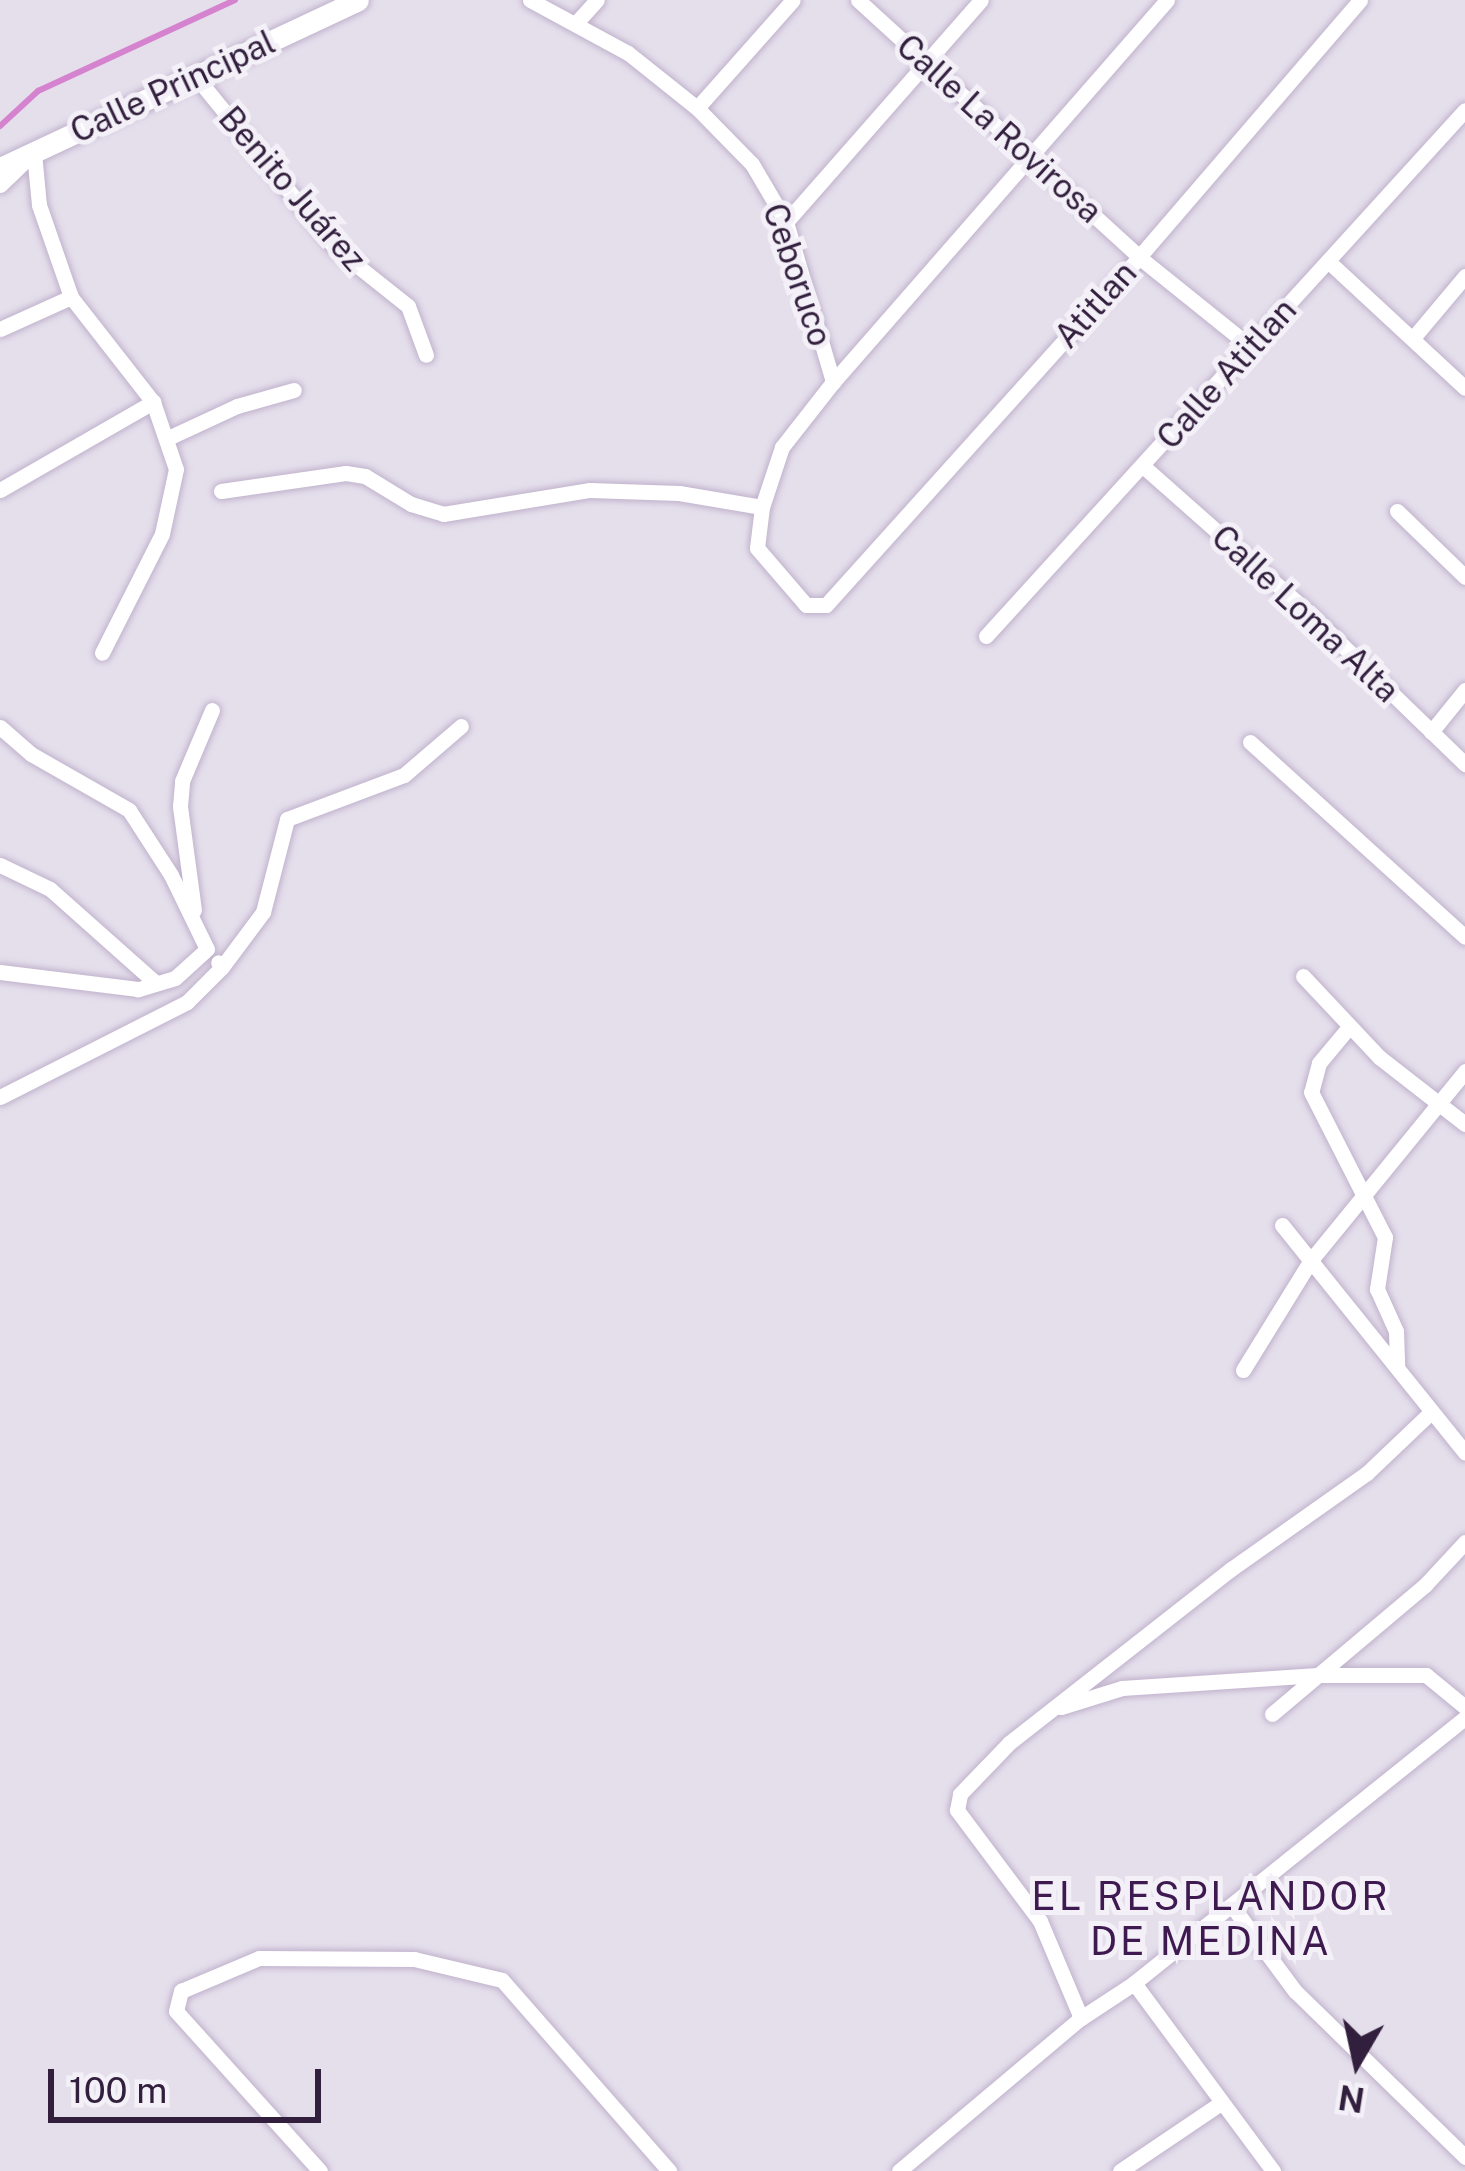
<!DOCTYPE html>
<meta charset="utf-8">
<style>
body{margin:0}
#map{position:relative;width:1465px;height:2171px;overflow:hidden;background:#e5dfec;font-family:"Public Sans",sans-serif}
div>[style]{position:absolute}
.stream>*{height:6px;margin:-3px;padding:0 3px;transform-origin:3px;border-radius:3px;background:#d583cf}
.roads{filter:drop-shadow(0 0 3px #c0b2cc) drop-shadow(0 0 3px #c0b2cc)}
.street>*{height:15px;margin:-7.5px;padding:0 7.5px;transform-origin:7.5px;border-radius:7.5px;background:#fff}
.secondary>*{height:21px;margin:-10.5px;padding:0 10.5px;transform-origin:10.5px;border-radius:10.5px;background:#fff}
span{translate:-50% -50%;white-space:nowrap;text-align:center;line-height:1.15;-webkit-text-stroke:10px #f3f0f8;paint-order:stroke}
.street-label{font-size:33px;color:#321f3d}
.quarter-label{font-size:39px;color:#3f1a50;letter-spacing:3px}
.north{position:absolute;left:1297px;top:2003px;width:120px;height:120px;-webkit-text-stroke:9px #f3f0f8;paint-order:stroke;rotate:189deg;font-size:33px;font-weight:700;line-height:48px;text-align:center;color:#321f3d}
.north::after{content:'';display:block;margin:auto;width:42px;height:54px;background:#321f3d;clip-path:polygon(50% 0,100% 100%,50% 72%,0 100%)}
.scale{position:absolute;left:48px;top:2069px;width:273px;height:54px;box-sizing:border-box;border:6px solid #321f3d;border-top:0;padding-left:15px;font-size:36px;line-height:42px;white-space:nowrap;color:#321f3d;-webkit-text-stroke:9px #f3f0f8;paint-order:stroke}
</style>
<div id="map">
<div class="stream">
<div style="left:0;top:126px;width:52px;rotate:-42.6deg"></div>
<div style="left:38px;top:91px;width:217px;rotate:-24.8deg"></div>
</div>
<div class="roads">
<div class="street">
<div style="left:530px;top:0;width:111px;rotate:28.4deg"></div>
<div style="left:628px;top:53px;width:88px;rotate:38.6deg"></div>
<div style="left:697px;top:108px;width:78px;rotate:45.5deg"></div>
<div style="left:752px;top:164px;width:67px;rotate:59.6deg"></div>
<div style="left:786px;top:222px;width:167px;rotate:73.6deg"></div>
<div style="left:858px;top:0;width:381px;rotate:42.4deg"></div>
<div style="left:1139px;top:257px;width:145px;rotate:38.8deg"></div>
<div style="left:1167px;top:0;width:507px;rotate:131.16deg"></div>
<div style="left:833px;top:382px;width:83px;rotate:128.1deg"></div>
<div style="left:782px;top:447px;width:63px;rotate:108.4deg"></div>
<div style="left:762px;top:507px;width:41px;rotate:97deg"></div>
<div style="left:757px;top:548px;width:75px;rotate:49.3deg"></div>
<div style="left:806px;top:605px;width:20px"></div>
<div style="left:826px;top:605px;width:468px;rotate:-48deg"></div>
<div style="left:1139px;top:257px;width:339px;rotate:-49.3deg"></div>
<div style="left:576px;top:23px;width:31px;rotate:-48deg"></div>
<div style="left:197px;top:78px;width:219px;rotate:50.9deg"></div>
<div style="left:335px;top:248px;width:93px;rotate:38.5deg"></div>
<div style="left:408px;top:306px;width:52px;rotate:69.8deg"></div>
<div style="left:697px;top:108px;width:144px;rotate:-48.4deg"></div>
<div style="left:34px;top:153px;width:52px;rotate:84.5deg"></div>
<div style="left:39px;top:205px;width:97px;rotate:70.8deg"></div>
<div style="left:71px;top:297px;width:133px;rotate:52deg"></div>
<div style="left:153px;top:402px;width:71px;rotate:71.1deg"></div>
<div style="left:176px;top:469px;width:66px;rotate:102.2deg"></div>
<div style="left:162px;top:534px;width:133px;rotate:116.8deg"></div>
<div style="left:0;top:185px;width:32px;rotate:-44deg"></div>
<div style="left:786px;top:222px;width:295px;rotate:-48.7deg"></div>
<div style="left:1329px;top:262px;width:185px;rotate:42.8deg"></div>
<div style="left:0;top:329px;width:78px;rotate:-24.3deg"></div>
<div style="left:1413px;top:338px;width:81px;rotate:-50deg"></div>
<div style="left:168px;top:438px;width:76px;rotate:-24.9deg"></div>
<div style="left:237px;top:406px;width:59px;rotate:-15.7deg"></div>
<div style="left:1143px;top:466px;width:220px;rotate:41.5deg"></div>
<div style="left:1308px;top:612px;width:219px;rotate:44.1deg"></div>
<div style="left:0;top:490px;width:177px;rotate:-29.9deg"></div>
<div style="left:221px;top:491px;width:126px;rotate:-8.2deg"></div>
<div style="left:346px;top:473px;width:19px;rotate:9deg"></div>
<div style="left:365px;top:476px;width:54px;rotate:31.3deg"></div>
<div style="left:411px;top:504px;width:34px;rotate:17deg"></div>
<div style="left:443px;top:514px;width:149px;rotate:-9.3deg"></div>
<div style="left:590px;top:490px;width:89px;rotate:1.9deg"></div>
<div style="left:679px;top:493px;width:84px;rotate:9.6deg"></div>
<div style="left:1397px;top:511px;width:95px;rotate:44.1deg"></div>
<div style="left:986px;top:636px;width:711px;rotate:-47.68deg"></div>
<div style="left:0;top:727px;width:41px;rotate:41.1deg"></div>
<div style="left:31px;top:754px;width:113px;rotate:29.7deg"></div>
<div style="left:129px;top:810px;width:77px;rotate:57.1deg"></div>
<div style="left:171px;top:875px;width:82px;rotate:64.1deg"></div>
<div style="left:207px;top:949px;width:43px;rotate:137.8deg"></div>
<div style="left:175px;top:978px;width:39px;rotate:163deg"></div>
<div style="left:138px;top:989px;width:139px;rotate:-173deg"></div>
<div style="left:1431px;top:732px;width:54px;rotate:-51deg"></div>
<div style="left:1250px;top:742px;width:290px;rotate:42.2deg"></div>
<div style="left:0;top:865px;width:55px;rotate:25.6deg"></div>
<div style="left:50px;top:889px;width:142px;rotate:41.6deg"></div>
<div style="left:194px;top:910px;width:105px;rotate:-97.7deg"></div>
<div style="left:180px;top:806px;width:25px;rotate:-85deg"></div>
<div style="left:182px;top:781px;width:77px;rotate:-67.1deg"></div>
<div style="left:222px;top:967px;width:69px;rotate:-53.3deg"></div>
<div style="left:263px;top:912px;width:96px;rotate:-75.5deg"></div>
<div style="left:287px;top:819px;width:125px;rotate:-20.6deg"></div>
<div style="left:404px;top:775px;width:75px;rotate:-40.7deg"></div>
<div style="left:1303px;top:976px;width:111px;rotate:46.8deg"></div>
<div style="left:1379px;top:1057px;width:109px;rotate:37.9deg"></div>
<div style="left:1349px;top:1027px;width:47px;rotate:129.8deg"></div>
<div style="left:1319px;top:1063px;width:30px;rotate:105deg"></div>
<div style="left:1311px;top:1092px;width:163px;rotate:63deg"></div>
<div style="left:1385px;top:1237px;width:53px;rotate:98.7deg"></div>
<div style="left:1377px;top:1289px;width:46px;rotate:65.7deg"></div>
<div style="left:1396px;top:1331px;width:35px;rotate:88deg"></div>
<div style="left:0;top:1097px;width:210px;rotate:-26.9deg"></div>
<div style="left:187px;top:1002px;width:49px;rotate:-45deg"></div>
<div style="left:222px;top:967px;width:6px;rotate:-129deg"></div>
<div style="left:1282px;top:1225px;width:292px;rotate:51.2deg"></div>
<div style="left:1243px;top:1370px;width:129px;rotate:-58.3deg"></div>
<div style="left:1311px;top:1260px;width:244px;rotate:-50.8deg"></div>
<div style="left:1061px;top:1707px;width:64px;rotate:-17.3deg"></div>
<div style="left:1122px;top:1688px;width:196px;rotate:-3.8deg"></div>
<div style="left:1318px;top:1675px;width:108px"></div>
<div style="left:1426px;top:1675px;width:50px;rotate:39.4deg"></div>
<div style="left:1272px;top:1714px;width:200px;rotate:-40.1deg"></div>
<div style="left:1425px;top:1585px;width:59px;rotate:-47.1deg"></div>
<div style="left:1232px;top:1906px;width:106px;rotate:53.5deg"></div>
<div style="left:1295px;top:1991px;width:238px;rotate:44.3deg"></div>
<div style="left:1134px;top:1983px;width:234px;rotate:53.5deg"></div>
<div style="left:1081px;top:2018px;width:105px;rotate:-112.9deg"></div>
<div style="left:1040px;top:1921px;width:139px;rotate:-126.8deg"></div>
<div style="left:957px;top:1810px;width:16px;rotate:-79deg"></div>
<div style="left:960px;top:1794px;width:71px;rotate:-46.1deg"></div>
<div style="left:1009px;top:1743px;width:282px;rotate:-38.1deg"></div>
<div style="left:1231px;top:1569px;width:166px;rotate:-35.2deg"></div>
<div style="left:1367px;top:1473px;width:88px;rotate:-43.6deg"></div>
<div style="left:320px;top:2171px;width:215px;rotate:-132deg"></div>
<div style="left:176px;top:2011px;width:21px;rotate:-76deg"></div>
<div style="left:181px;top:1991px;width:85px;rotate:-22.9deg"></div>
<div style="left:259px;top:1958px;width:155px;rotate:0.4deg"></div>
<div style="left:414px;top:1959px;width:90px;rotate:13.4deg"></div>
<div style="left:502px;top:1980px;width:254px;rotate:48.8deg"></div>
<div style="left:899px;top:2171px;width:238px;rotate:-40.1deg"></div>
<div style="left:1081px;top:2018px;width:64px;rotate:-33.4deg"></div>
<div style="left:1134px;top:1983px;width:424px;rotate:-38.7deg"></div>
<div style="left:1120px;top:2171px;width:122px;rotate:-34deg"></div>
</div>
<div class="secondary">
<div style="left:0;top:168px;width:395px;rotate:-25.1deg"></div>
</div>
</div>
<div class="street-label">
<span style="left:173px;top:87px;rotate:-25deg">Calle Principal</span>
<span style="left:999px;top:129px;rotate:42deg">Calle La Rovirosa</span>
<span style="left:292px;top:189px;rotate:49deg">Benito Juárez</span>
<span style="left:797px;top:275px;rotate:71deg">Ceboruco</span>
<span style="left:1096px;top:305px;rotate:-48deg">Atitlan</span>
<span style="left:1227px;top:374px;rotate:-48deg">Calle Atitlan</span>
<span style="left:1305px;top:614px;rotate:43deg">Calle Loma Alta</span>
</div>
<div class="quarter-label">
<span style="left:1211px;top:1919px">EL RESPLANDOR<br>DE MEDINA</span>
</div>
<div class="north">N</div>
<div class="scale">100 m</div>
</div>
